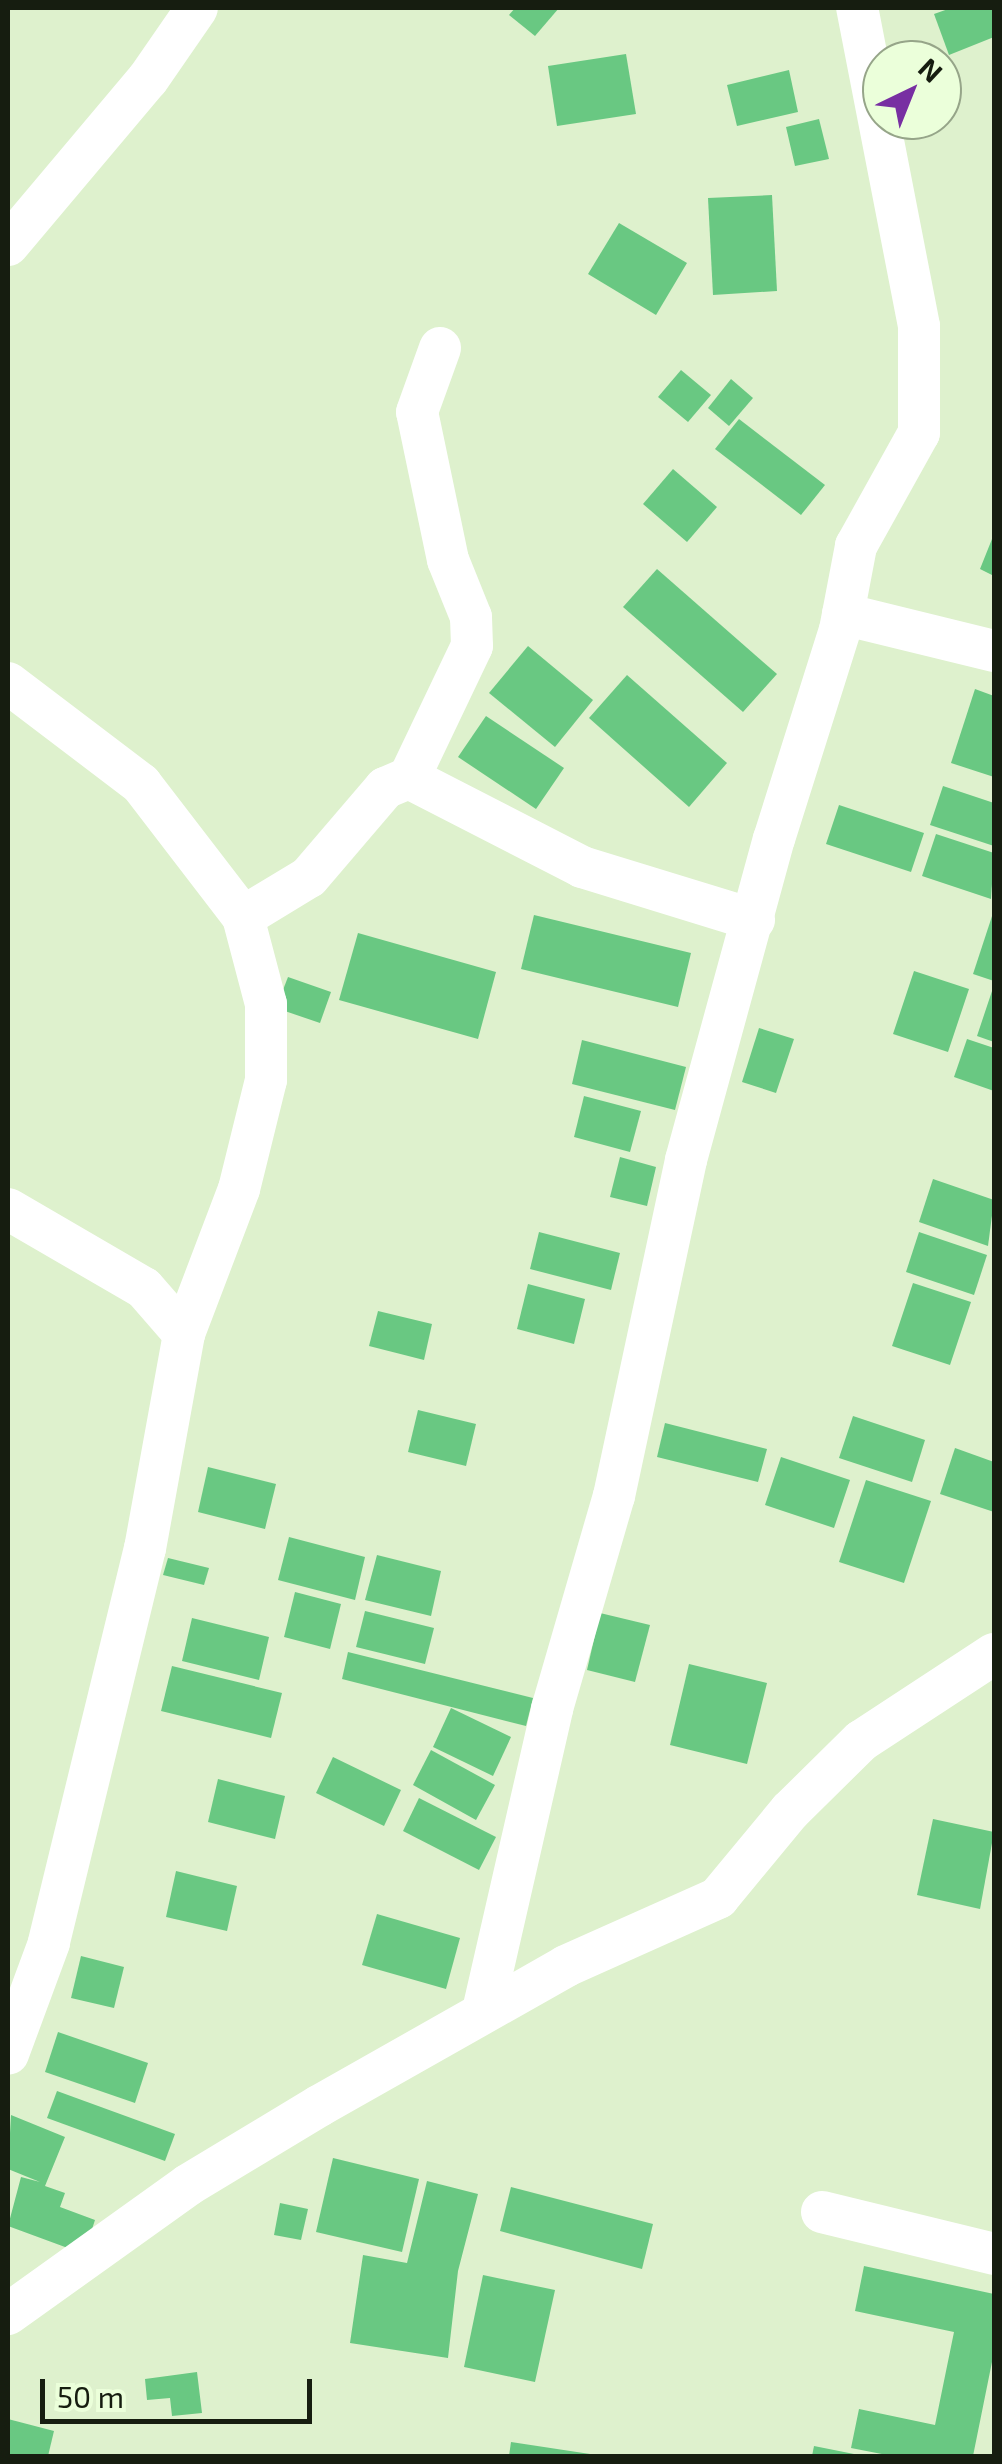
<!DOCTYPE html>
<style>
body{margin:0}
#map{position:relative;width:1002px;height:2464px;overflow:hidden;background:#def1cd;font-family:"Exo 2",sans-serif}
div>[style]{position:absolute}
.building>*{inset:0;background:#69c882}
.street>*{height:42px;margin:-21px;padding:0 21px;transform-origin:21px;border-radius:21px;background:#fff}
span{translate:-50% -50%;white-space:nowrap;text-align:center;line-height:1.15;-webkit-text-stroke:10px #ebffda;paint-order:stroke}
.frame{position:absolute;inset:0;border:10px solid #161d10;pointer-events:none}
.north{position:absolute;left:862px;top:40px;width:100px;height:100px;box-sizing:border-box;background:#ebffda;border:2px solid #96a589;border-radius:50%;rotate:43deg;font-size:28px;font-weight:700;line-height:40px;text-align:center;color:#161d10}
.north::after{content:'';display:block;margin:auto;width:35px;height:45px;background:#782fa2;clip-path:polygon(50% 0,100% 100%,50% 72%,0 100%)}
.scale{position:absolute;left:40px;top:2379px;width:272px;height:45px;box-sizing:border-box;border:5px solid #161d10;border-top:0;padding-left:12px;font-size:30px;line-height:35px;white-space:nowrap;color:#161d10;-webkit-text-stroke:8px #ebffda;paint-order:stroke}
</style>
<div id="map">
<div class="building">
<div style="clip-path:polygon(515px 8px,559px 8px,535px 36px,509px 15px)"></div>
<div style="clip-path:polygon(951px 8px,994px 8px,994px 37px,949px 55px,934px 14px)"></div>
<div style="clip-path:polygon(626px 54px,636px 114px,557px 126px,548px 66px)"></div>
<div style="clip-path:polygon(789px 70px,798px 112px,737px 126px,727px 85px)"></div>
<div style="clip-path:polygon(819px 119px,829px 159px,795px 166px,786px 127px)"></div>
<div style="clip-path:polygon(772px 195px,777px 291px,713px 295px,708px 198px)"></div>
<div style="clip-path:polygon(619px 223px,687px 263px,656px 315px,588px 274px)"></div>
<div style="clip-path:polygon(681px 370px,711px 395px,688px 422px,658px 397px)"></div>
<div style="clip-path:polygon(731px 379px,753px 398px,729px 426px,708px 408px)"></div>
<div style="clip-path:polygon(739px 419px,825px 485px,801px 515px,715px 449px)"></div>
<div style="clip-path:polygon(673px 469px,717px 507px,687px 542px,643px 504px)"></div>
<div style="clip-path:polygon(994px 534px,994px 576px,980px 569px)"></div>
<div style="clip-path:polygon(657px 569px,777px 674px,743px 712px,623px 607px)"></div>
<div style="clip-path:polygon(528px 646px,593px 700px,555px 747px,489px 693px)"></div>
<div style="clip-path:polygon(627px 675px,727px 763px,689px 807px,589px 718px)"></div>
<div style="clip-path:polygon(975px 689px,994px 696px,994px 777px,951px 763px)"></div>
<div style="clip-path:polygon(486px 716px,564px 768px,536px 809px,458px 757px)"></div>
<div style="clip-path:polygon(943px 786px,994px 803px,994px 846px,930px 825px)"></div>
<div style="clip-path:polygon(839px 805px,924px 833px,911px 872px,826px 844px)"></div>
<div style="clip-path:polygon(936px 834px,994px 853px,991px 899px,922px 876px)"></div>
<div style="clip-path:polygon(994px 910px,994px 981px,973px 974px)"></div>
<div style="clip-path:polygon(534px 915px,691px 953px,678px 1007px,521px 969px)"></div>
<div style="clip-path:polygon(358px 933px,496px 972px,478px 1039px,339px 1000px)"></div>
<div style="clip-path:polygon(914px 971px,969px 989px,948px 1052px,893px 1034px)"></div>
<div style="clip-path:polygon(288px 977px,331px 992px,320px 1023px,276px 1008px)"></div>
<div style="clip-path:polygon(994px 985px,994px 1042px,977px 1036px)"></div>
<div style="clip-path:polygon(759px 1028px,794px 1039px,776px 1093px,742px 1082px)"></div>
<div style="clip-path:polygon(967px 1039px,994px 1048px,994px 1091px,954px 1077px)"></div>
<div style="clip-path:polygon(582px 1040px,686px 1067px,675px 1110px,572px 1084px)"></div>
<div style="clip-path:polygon(584px 1096px,641px 1111px,630px 1152px,574px 1137px)"></div>
<div style="clip-path:polygon(620px 1157px,656px 1167px,647px 1206px,610px 1197px)"></div>
<div style="clip-path:polygon(933px 1179px,994px 1200px,988px 1246px,919px 1222px)"></div>
<div style="clip-path:polygon(539px 1232px,620px 1253px,611px 1290px,530px 1269px)"></div>
<div style="clip-path:polygon(919px 1232px,987px 1255px,974px 1295px,906px 1272px)"></div>
<div style="clip-path:polygon(913px 1283px,971px 1302px,950px 1365px,892px 1346px)"></div>
<div style="clip-path:polygon(528px 1284px,585px 1299px,574px 1344px,517px 1329px)"></div>
<div style="clip-path:polygon(378px 1311px,432px 1324px,424px 1360px,369px 1346px)"></div>
<div style="clip-path:polygon(418px 1410px,476px 1424px,466px 1466px,408px 1452px)"></div>
<div style="clip-path:polygon(853px 1416px,925px 1440px,912px 1482px,839px 1458px)"></div>
<div style="clip-path:polygon(665px 1423px,767px 1449px,758px 1482px,657px 1457px)"></div>
<div style="clip-path:polygon(955px 1448px,994px 1462px,994px 1512px,940px 1494px)"></div>
<div style="clip-path:polygon(781px 1457px,850px 1480px,834px 1528px,765px 1505px)"></div>
<div style="clip-path:polygon(208px 1467px,276px 1484px,265px 1529px,198px 1512px)"></div>
<div style="clip-path:polygon(866px 1480px,931px 1501px,904px 1583px,839px 1562px)"></div>
<div style="clip-path:polygon(289px 1537px,365px 1557px,355px 1600px,278px 1580px)"></div>
<div style="clip-path:polygon(377px 1555px,441px 1571px,431px 1616px,365px 1600px)"></div>
<div style="clip-path:polygon(168px 1558px,209px 1568px,204px 1585px,163px 1575px)"></div>
<div style="clip-path:polygon(295px 1592px,341px 1604px,330px 1649px,284px 1637px)"></div>
<div style="clip-path:polygon(365px 1611px,434px 1628px,425px 1664px,356px 1647px)"></div>
<div style="clip-path:polygon(600px 1613px,650px 1625px,635px 1682px,587px 1670px)"></div>
<div style="clip-path:polygon(192px 1618px,269px 1637px,259px 1680px,182px 1661px)"></div>
<div style="clip-path:polygon(348px 1652px,533px 1698px,526px 1726px,342px 1679px)"></div>
<div style="clip-path:polygon(689px 1664px,767px 1683px,747px 1764px,670px 1745px)"></div>
<div style="clip-path:polygon(172px 1666px,282px 1693px,271px 1738px,161px 1711px)"></div>
<div style="clip-path:polygon(451px 1708px,511px 1737px,493px 1776px,433px 1747px)"></div>
<div style="clip-path:polygon(431px 1750px,495px 1785px,476px 1820px,413px 1785px)"></div>
<div style="clip-path:polygon(333px 1757px,401px 1790px,384px 1826px,316px 1793px)"></div>
<div style="clip-path:polygon(218px 1779px,285px 1796px,275px 1839px,208px 1822px)"></div>
<div style="clip-path:polygon(419px 1798px,496px 1837px,479px 1870px,403px 1831px)"></div>
<div style="clip-path:polygon(933px 1819px,994px 1832px,980px 1909px,917px 1895px)"></div>
<div style="clip-path:polygon(176px 1871px,237px 1886px,227px 1931px,166px 1917px)"></div>
<div style="clip-path:polygon(377px 1914px,460px 1938px,446px 1989px,362px 1965px)"></div>
<div style="clip-path:polygon(81px 1956px,124px 1967px,114px 2008px,71px 1998px)"></div>
<div style="clip-path:polygon(58px 2032px,148px 2063px,135px 2103px,45px 2072px)"></div>
<div style="clip-path:polygon(57px 2091px,175px 2134px,165px 2161px,47px 2118px)"></div>
<div style="clip-path:polygon(11px 2115px,65px 2137px,45px 2186px,65px 2193px,60px 2207px,95px 2220px,84px 2254px,8px 2226px,21px 2177px,40px 2182px,8px 2169px)"></div>
<div style="clip-path:polygon(333px 2158px,419px 2179px,402px 2252px,316px 2232px)"></div>
<div style="clip-path:polygon(427px 2181px,478px 2194px,458px 2271px,448px 2358px,350px 2343px,363px 2255px,407px 2263px)"></div>
<div style="clip-path:polygon(511px 2187px,653px 2224px,642px 2269px,500px 2231px)"></div>
<div style="clip-path:polygon(280px 2203px,308px 2209px,301px 2240px,274px 2235px)"></div>
<div style="clip-path:polygon(864px 2266px,994px 2294px,994px 2352px,973px 2456px,892px 2456px,851px 2448px,859px 2409px,935px 2425px,954px 2332px,855px 2311px)"></div>
<div style="clip-path:polygon(483px 2275px,555px 2290px,535px 2382px,464px 2367px)"></div>
<div style="clip-path:polygon(197px 2372px,202px 2413px,172px 2416px,170px 2398px,147px 2400px,145px 2379px)"></div>
<div style="clip-path:polygon(8px 2419px,54px 2431px,48px 2456px,8px 2456px)"></div>
<div style="clip-path:polygon(511px 2442px,590px 2454px,589px 2456px,509px 2456px)"></div>
<div style="clip-path:polygon(814px 2446px,859px 2455px,859px 2456px,812px 2456px)"></div>
</div>
<div class="street">
<div style="left:8px;top:245px;width:217px;rotate:-49.9deg"></div>
<div style="left:148px;top:79px;width:86px;rotate:-55.4deg"></div>
<div style="left:843px;top:614px;width:155px;rotate:13.8deg"></div>
<div style="left:8px;top:683px;width:167px;rotate:37.2deg"></div>
<div style="left:141px;top:784px;width:168px;rotate:52.5deg"></div>
<div style="left:243px;top:917px;width:90px;rotate:75.2deg"></div>
<div style="left:266px;top:1004px;width:76px;rotate:90deg"></div>
<div style="left:266px;top:1080px;width:112px;rotate:103.9deg"></div>
<div style="left:239px;top:1189px;width:155px;rotate:110.8deg"></div>
<div style="left:184px;top:1334px;width:218px;rotate:100.3deg"></div>
<div style="left:145px;top:1548px;width:406px;rotate:103.7deg"></div>
<div style="left:49px;top:1943px;width:118px;rotate:110.3deg"></div>
<div style="left:409px;top:778px;width:146px;rotate:-64.5deg"></div>
<div style="left:472px;top:646px;width:29px;rotate:-92deg"></div>
<div style="left:471px;top:617px;width:61px;rotate:-112deg"></div>
<div style="left:448px;top:560px;width:151px;rotate:-101.8deg"></div>
<div style="left:417px;top:412px;width:68px;rotate:-70.2deg"></div>
<div style="left:243px;top:917px;width:77px;rotate:-31.2deg"></div>
<div style="left:309px;top:877px;width:117px;rotate:-49.5deg"></div>
<div style="left:385px;top:788px;width:26px;rotate:-23deg"></div>
<div style="left:409px;top:778px;width:195px;rotate:27.2deg"></div>
<div style="left:582px;top:867px;width:180px;rotate:17.1deg"></div>
<div style="left:8px;top:1209px;width:157px;rotate:30.2deg"></div>
<div style="left:144px;top:1288px;width:61px;rotate:49deg"></div>
<div style="left:483px;top:2011px;width:310px;rotate:-77.1deg"></div>
<div style="left:552px;top:1709px;width:222px;rotate:-73.8deg"></div>
<div style="left:614px;top:1496px;width:344px;rotate:-77.9deg"></div>
<div style="left:686px;top:1160px;width:333px;rotate:-74.7deg"></div>
<div style="left:774px;top:839px;width:219px;rotate:-72.5deg"></div>
<div style="left:840px;top:630px;width:86px;rotate:-79.2deg"></div>
<div style="left:856px;top:546px;width:129px;rotate:-60.9deg"></div>
<div style="left:919px;top:433px;width:107px;rotate:-90deg"></div>
<div style="left:919px;top:326px;width:324px;rotate:-101deg"></div>
<div style="left:822px;top:2212px;width:177px;rotate:13.7deg"></div>
<div style="left:8px;top:2314px;width:221px;rotate:-35.6deg"></div>
<div style="left:188px;top:2185px;width:153px;rotate:-31.1deg"></div>
<div style="left:319px;top:2106px;width:284px;rotate:-29.5deg"></div>
<div style="left:566px;top:1966px;width:167px;rotate:-24.1deg"></div>
<div style="left:718px;top:1898px;width:113px;rotate:-50.4deg"></div>
<div style="left:790px;top:1811px;width:100px;rotate:-44.6deg"></div>
<div style="left:861px;top:1741px;width:159px;rotate:-33.2deg"></div>
</div>
<div class="frame"></div>
<div class="north">N</div>
<div class="scale">50 m</div>
</div>
